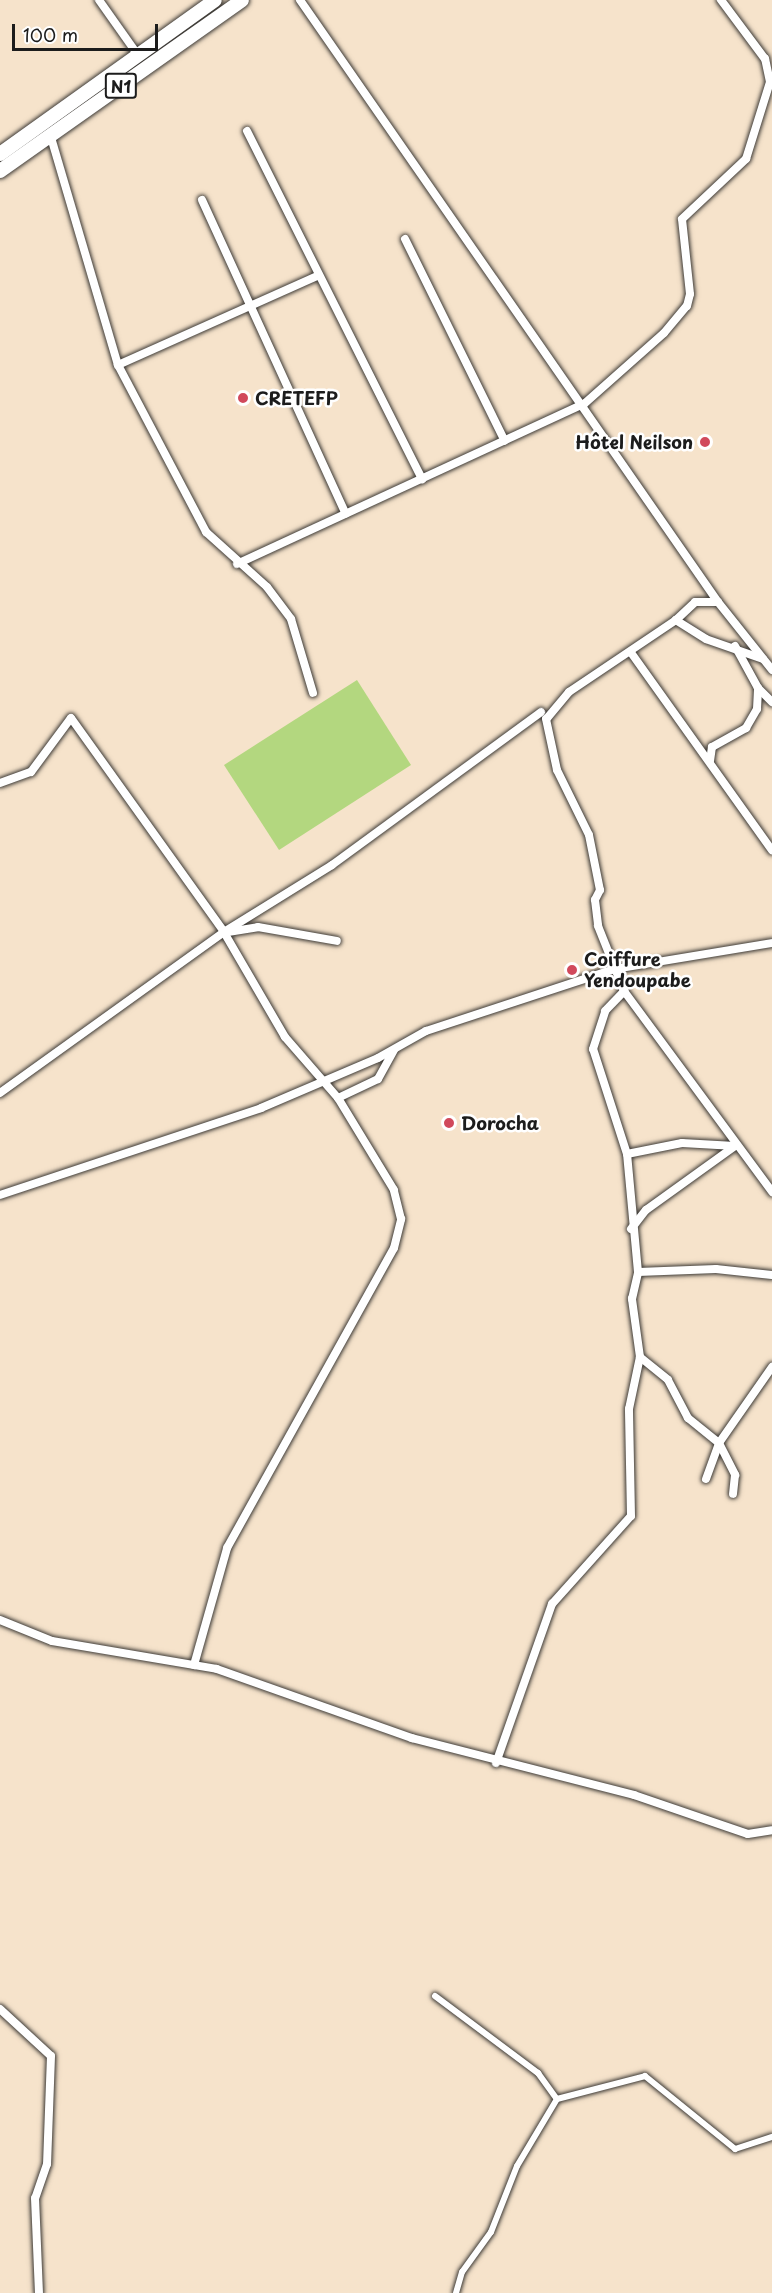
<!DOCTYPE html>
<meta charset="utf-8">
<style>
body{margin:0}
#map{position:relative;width:772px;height:2293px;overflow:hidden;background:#f6e3cb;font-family:"Playpen Sans",sans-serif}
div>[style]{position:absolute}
.green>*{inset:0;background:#b3d77f}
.roads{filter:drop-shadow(0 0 2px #3d3a36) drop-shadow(0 0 2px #3d3a36)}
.pedestrian>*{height:6px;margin:-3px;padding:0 3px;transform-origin:3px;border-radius:3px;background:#fff}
.minor>*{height:8px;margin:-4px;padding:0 4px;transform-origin:4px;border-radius:4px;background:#fff}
.trunk>*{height:14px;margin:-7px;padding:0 7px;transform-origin:7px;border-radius:7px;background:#fff}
.dots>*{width:16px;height:16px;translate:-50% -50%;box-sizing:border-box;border:3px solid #fff;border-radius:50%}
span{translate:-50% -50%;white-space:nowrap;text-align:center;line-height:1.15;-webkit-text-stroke:5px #fff;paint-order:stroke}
.shield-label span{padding:2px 4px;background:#fff;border:2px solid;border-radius:4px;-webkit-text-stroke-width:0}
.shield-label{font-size:16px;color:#1c1c1c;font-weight:700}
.poi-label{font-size:18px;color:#1c1c1c;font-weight:700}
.left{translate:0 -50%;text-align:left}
.right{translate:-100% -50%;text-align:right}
.scale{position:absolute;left:12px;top:24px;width:146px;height:27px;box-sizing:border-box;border:3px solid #1c1c1c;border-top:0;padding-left:8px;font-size:18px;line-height:21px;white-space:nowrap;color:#1c1c1c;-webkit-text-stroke:4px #fff;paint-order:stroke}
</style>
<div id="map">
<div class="green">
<div style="clip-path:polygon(357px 680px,411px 765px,279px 850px,224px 765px)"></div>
</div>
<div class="roads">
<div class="pedestrian">
<div style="left:435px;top:1996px;width:129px;rotate:36.8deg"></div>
<div style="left:538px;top:2073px;width:32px;rotate:54deg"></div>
<div style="left:557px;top:2099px;width:78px;rotate:120.8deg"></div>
<div style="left:517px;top:2166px;width:71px;rotate:111.5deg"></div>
<div style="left:491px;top:2232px;width:49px;rotate:125.9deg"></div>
<div style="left:462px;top:2272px;width:22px;rotate:106deg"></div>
<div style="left:557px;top:2099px;width:91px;rotate:-14.6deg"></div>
<div style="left:645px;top:2076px;width:116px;rotate:39deg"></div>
<div style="left:735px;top:2149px;width:39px;rotate:-18deg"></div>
</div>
<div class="minor">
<div style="left:99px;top:0;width:67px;rotate:54.7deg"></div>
<div style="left:300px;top:0;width:733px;rotate:55.23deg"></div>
<div style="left:718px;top:602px;width:87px;rotate:51.5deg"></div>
<div style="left:247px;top:131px;width:390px;rotate:63.3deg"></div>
<div style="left:50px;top:134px;width:241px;rotate:73.6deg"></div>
<div style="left:118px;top:365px;width:189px;rotate:62.2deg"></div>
<div style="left:206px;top:532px;width:82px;rotate:42deg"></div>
<div style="left:267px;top:587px;width:40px;rotate:53deg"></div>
<div style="left:291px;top:619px;width:77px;rotate:73.4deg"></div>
<div style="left:202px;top:200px;width:345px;rotate:65.4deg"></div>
<div style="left:405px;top:239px;width:225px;rotate:63.7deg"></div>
<div style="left:118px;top:365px;width:220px;rotate:-24.1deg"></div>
<div style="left:237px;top:564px;width:382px;rotate:-24.8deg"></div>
<div style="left:584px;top:404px;width:107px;rotate:-41.6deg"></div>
<div style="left:664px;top:333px;width:35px;rotate:-50deg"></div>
<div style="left:687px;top:306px;width:12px;rotate:-76deg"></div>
<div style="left:690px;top:294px;width:75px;rotate:-96.1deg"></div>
<div style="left:682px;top:219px;width:88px;rotate:-43.2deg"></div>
<div style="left:746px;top:159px;width:81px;rotate:-72.7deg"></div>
<div style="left:770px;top:82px;width:24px;rotate:-102deg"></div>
<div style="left:765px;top:59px;width:74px;rotate:-126.7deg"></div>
<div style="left:676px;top:620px;width:26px;rotate:-43deg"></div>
<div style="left:695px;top:602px;width:23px"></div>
<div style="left:632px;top:654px;width:241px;rotate:54.5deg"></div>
<div style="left:763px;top:659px;width:60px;rotate:-160.7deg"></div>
<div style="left:706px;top:639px;width:36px;rotate:-148deg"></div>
<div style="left:676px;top:620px;width:129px;rotate:146.1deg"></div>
<div style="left:569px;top:692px;width:35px;rotate:130deg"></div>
<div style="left:546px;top:719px;width:52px;rotate:77.8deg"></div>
<div style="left:557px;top:770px;width:72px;rotate:63.8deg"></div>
<div style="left:589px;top:835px;width:56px;rotate:78.7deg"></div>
<div style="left:600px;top:890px;width:11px;rotate:117deg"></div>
<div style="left:595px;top:900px;width:26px;rotate:83deg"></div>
<div style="left:598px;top:926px;width:70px;rotate:68.2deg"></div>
<div style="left:624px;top:991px;width:250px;rotate:53.6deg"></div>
<div style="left:758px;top:688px;width:20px;rotate:45deg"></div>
<div style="left:710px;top:761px;width:14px;rotate:-82deg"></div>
<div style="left:712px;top:747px;width:39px;rotate:-29deg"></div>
<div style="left:746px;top:728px;width:22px;rotate:-60deg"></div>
<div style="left:757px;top:709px;width:21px;rotate:-87deg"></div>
<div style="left:758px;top:688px;width:48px;rotate:-118.7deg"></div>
<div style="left:0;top:783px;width:33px;rotate:-20deg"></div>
<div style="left:31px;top:772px;width:67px;rotate:-53.5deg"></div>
<div style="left:71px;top:718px;width:263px;rotate:54.4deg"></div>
<div style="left:224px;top:932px;width:276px;rotate:144.3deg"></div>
<div style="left:228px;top:932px;width:30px;rotate:-9deg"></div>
<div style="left:258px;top:927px;width:80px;rotate:10deg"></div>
<div style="left:338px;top:1098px;width:81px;rotate:-131deg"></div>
<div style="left:285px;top:1037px;width:121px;rotate:-120.2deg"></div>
<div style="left:224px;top:932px;width:127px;rotate:-31.8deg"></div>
<div style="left:332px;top:865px;width:259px;rotate:-36.2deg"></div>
<div style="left:627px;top:1154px;width:56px;rotate:-11.3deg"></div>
<div style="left:682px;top:1143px;width:53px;rotate:3.2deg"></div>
<div style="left:0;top:1195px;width:275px;rotate:-18.4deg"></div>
<div style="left:261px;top:1108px;width:127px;rotate:-23.1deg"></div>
<div style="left:378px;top:1058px;width:55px;rotate:-29.4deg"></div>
<div style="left:426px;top:1031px;width:199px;rotate:-18.2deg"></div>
<div style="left:615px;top:969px;width:159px;rotate:-9.4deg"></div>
<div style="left:631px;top:1229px;width:24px;rotate:-52deg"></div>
<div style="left:646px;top:1210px;width:110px;rotate:-35.7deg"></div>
<div style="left:638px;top:1272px;width:78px;rotate:-2.2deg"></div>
<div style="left:716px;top:1269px;width:56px;rotate:6.1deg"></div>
<div style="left:640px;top:1357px;width:36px;rotate:39deg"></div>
<div style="left:668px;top:1380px;width:43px;rotate:62.2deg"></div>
<div style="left:688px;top:1418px;width:40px;rotate:39deg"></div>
<div style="left:719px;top:1443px;width:36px;rotate:63deg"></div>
<div style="left:735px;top:1475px;width:19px;rotate:96deg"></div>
<div style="left:706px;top:1479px;width:38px;rotate:-70deg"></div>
<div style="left:719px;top:1443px;width:93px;rotate:-55.1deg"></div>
<div style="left:0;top:1620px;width:56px;rotate:22deg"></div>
<div style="left:52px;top:1641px;width:167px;rotate:9.6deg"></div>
<div style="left:217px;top:1669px;width:207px;rotate:19.5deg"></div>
<div style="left:412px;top:1738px;width:229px;rotate:14.4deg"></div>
<div style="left:634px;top:1795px;width:120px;rotate:18.9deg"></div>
<div style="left:748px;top:1834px;width:24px;rotate:-9deg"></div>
<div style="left:194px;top:1665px;width:122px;rotate:-74.2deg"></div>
<div style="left:227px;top:1548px;width:343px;rotate:-60.9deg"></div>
<div style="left:394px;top:1248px;width:30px;rotate:-76deg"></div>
<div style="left:401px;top:1219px;width:30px;rotate:-104deg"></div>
<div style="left:394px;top:1190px;width:108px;rotate:-121.3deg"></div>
<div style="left:338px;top:1098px;width:44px;rotate:-25.4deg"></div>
<div style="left:378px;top:1079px;width:33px;rotate:-61deg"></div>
<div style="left:496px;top:1763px;width:169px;rotate:-70.6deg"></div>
<div style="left:552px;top:1604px;width:118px;rotate:-48.1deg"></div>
<div style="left:631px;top:1516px;width:107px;rotate:-91.1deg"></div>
<div style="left:629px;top:1409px;width:53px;rotate:-78.1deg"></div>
<div style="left:640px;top:1357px;width:59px;rotate:-97.9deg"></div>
<div style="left:632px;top:1299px;width:28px;rotate:-77deg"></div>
<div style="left:638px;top:1272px;width:119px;rotate:-95.3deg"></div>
<div style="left:627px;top:1154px;width:110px;rotate:-107.9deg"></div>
<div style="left:593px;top:1049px;width:40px;rotate:-72deg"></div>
<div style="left:605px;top:1011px;width:28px;rotate:-46deg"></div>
<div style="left:0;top:2009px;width:69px;rotate:42.7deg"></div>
<div style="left:51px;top:2056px;width:108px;rotate:92.1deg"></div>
<div style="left:47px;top:2164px;width:36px;rotate:109deg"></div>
<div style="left:35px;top:2198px;width:95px;rotate:87.6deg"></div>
</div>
<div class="trunk">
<div style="left:0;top:154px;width:264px;rotate:-35.6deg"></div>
<div style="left:0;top:171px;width:296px;rotate:-35.2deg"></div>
</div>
</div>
<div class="dots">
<div style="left:243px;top:398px;background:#d1495b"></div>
<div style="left:705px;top:442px;background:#d1495b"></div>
<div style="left:572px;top:970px;background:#d1495b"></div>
<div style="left:449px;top:1123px;background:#d1495b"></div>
</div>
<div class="shield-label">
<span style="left:121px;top:86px">N1</span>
</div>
<div class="poi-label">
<span class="left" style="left:255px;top:398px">CRETEFP</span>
<span class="right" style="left:693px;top:442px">Hôtel Neilson</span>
<span class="left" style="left:584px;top:970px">Coiffure<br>Yendoupabe</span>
<span class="left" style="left:461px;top:1123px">Dorocha</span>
</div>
<div class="scale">100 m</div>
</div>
